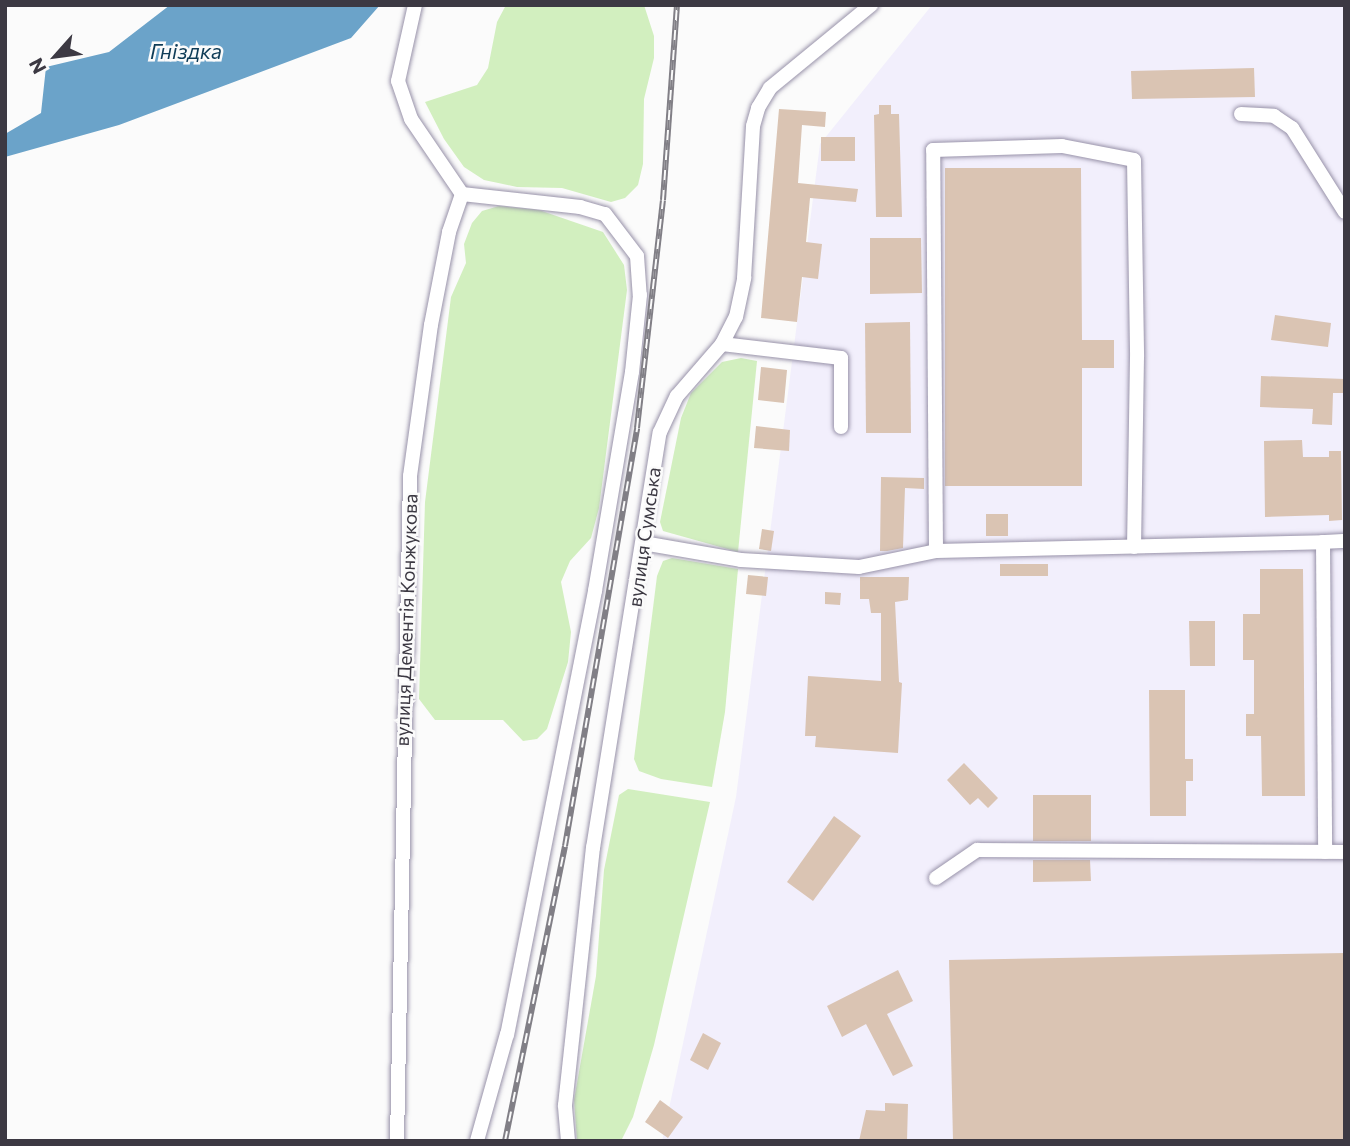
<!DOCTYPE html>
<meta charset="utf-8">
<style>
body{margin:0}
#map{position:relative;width:1350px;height:1146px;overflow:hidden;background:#fbfbfb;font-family:Commissioner,sans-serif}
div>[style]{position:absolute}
.built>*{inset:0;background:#f2effc}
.green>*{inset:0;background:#d2efbf}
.water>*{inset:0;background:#6ba3c9}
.building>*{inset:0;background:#dac4b3}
.roads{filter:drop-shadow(0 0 2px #9892a9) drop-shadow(0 0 2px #9892a9)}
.minor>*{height:14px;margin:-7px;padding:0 7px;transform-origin:7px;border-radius:7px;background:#fff}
.rail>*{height:6px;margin-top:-3px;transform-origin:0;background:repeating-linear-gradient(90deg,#fbfbfb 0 10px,#817f86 0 20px);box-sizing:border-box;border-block:2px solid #817f86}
span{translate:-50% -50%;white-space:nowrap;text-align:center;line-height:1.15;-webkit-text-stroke:5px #fbfbfb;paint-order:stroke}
.street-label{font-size:19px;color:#3c3943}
.water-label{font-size:21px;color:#0f3c57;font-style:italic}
.frame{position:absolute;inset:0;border:7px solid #3c3943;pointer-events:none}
.north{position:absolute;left:21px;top:21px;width:70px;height:70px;-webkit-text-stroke:5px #fbfbfb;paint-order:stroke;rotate:242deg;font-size:19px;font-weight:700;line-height:28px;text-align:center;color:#3c3943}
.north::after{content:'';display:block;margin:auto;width:24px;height:32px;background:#3c3943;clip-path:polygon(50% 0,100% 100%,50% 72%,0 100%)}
</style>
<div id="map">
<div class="built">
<div style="clip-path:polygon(932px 5px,1345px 5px,1345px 1141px,662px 1141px,736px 797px,820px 144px)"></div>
</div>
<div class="green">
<div style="clip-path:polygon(506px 5px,644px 5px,654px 36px,654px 58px,644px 99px,643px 164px,638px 185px,625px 198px,611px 202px,562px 188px,517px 187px,484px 180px,464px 167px,444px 139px,425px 102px,477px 85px,488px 68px,497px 22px)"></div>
<div style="clip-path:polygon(499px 206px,539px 210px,603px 232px,624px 265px,627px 290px,599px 508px,591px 538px,570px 561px,561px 582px,571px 632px,568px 662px,547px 729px,537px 739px,523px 741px,503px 720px,435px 720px,419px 699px,425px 502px,451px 297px,466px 263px,464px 244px,472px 223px,482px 211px)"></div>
<div style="clip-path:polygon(741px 358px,757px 361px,738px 552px,663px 531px,660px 522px,681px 418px,691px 393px,722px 362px)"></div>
<div style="clip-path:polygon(672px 558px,738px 569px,725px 712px,712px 787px,661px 779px,639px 771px,634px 759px,657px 576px,663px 561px)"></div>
<div style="clip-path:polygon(628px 789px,710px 802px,654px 1045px,633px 1117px,621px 1141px,577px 1141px,574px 1100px,596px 976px,604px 870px,619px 795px)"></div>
</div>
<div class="water">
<div style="clip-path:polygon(170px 5px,380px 5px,351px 38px,119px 125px,5px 157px,5px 134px,41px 113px,46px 67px,109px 52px)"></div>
</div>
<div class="building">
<div style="clip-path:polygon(1254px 68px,1255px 97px,1132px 99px,1131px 71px)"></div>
<div style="clip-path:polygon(879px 105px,891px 105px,891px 114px,899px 114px,902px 217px,876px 217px,874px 115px,879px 114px)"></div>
<div style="clip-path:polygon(779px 109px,826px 112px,825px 127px,802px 125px,798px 183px,858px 189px,856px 202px,810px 198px,806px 242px,822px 244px,818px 279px,802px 277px,797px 322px,761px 318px)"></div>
<div style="clip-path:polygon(821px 137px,855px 137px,855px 161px,821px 161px)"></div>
<div style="clip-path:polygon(945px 168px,1081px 168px,1082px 340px,1114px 340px,1114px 368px,1082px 368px,1082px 486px,945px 486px)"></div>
<div style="clip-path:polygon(870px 238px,921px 238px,922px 293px,870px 294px)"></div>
<div style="clip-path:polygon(1275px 315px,1331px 323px,1328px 347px,1271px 340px)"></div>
<div style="clip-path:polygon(910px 322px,911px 433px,866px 433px,865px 323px)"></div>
<div style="clip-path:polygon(761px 367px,787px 370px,784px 403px,758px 400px)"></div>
<div style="clip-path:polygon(1261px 376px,1345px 379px,1345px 393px,1333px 393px,1332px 425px,1312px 424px,1313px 409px,1260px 407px)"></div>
<div style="clip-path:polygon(756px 426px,790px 430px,789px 451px,754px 448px)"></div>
<div style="clip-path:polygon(1302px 440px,1303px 457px,1329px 457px,1329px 451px,1341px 451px,1342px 520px,1329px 521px,1329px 515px,1265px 517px,1264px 441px)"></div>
<div style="clip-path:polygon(881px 477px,924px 478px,924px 489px,905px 488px,903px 548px,887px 551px,880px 551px)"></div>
<div style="clip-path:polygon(986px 514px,1008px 514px,1008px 536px,986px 536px)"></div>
<div style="clip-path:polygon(762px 529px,774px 531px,771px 551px,759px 549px)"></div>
<div style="clip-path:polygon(1000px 564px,1048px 564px,1048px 576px,1000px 576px)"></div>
<div style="clip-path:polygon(1260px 569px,1303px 569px,1305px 796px,1262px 796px,1261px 736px,1246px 736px,1246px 714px,1254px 714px,1254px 660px,1243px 660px,1243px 614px,1260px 614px)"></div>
<div style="clip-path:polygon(748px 575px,768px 577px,766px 596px,746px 594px)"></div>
<div style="clip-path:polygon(860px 577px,909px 577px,908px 600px,895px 602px,899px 682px,902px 683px,898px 753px,815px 747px,816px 736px,805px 736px,808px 676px,881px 681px,881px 613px,871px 613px,869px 599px,860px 599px)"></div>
<div style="clip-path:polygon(825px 592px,841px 593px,840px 605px,825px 604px)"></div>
<div style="clip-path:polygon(1189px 621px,1215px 621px,1215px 666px,1190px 666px)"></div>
<div style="clip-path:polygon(1149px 690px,1185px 690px,1185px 759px,1193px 759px,1193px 781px,1186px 781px,1186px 816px,1150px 816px)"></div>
<div style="clip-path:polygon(964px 763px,998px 798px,988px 808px,978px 798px,970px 805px,947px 780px)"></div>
<div style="clip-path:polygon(1033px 795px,1091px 795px,1091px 841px,1033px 841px)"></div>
<div style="clip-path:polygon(834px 816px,861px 836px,813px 901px,787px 882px)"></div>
<div style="clip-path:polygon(1033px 860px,1090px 860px,1091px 881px,1033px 882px)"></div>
<div style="clip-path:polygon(1345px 953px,1345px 1141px,953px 1141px,949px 960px)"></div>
<div style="clip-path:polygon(898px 970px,913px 1001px,887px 1014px,913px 1066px,893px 1076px,866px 1024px,842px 1037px,827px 1006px)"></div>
<div style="clip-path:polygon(703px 1033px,721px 1043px,708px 1070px,690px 1060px)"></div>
<div style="clip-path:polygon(660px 1100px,683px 1117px,668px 1138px,645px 1122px)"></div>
<div style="clip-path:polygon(885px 1103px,908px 1104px,907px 1141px,859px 1141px,866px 1110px,885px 1111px)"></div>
</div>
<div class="roads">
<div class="minor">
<div style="left:415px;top:5px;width:78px;rotate:102.6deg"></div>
<div style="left:398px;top:81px;width:40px;rotate:71.1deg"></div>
<div style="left:411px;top:119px;width:91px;rotate:55.8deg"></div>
<div style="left:1241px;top:114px;width:33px;rotate:3deg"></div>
<div style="left:1274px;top:116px;width:22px;rotate:34deg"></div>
<div style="left:1292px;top:128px;width:99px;rotate:57.8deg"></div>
<div style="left:462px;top:194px;width:119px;rotate:6.3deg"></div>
<div style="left:580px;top:207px;width:26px;rotate:16deg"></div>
<div style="left:605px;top:214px;width:53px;rotate:52.7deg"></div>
<div style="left:637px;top:256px;width:39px;rotate:86deg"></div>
<div style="left:640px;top:295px;width:77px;rotate:95.9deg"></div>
<div style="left:632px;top:372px;width:222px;rotate:99.6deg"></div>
<div style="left:595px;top:591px;width:452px;rotate:101.2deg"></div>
<div style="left:507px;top:1034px;width:111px;rotate:105.7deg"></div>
<div style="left:722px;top:344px;width:120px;rotate:6.7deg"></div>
<div style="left:841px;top:358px;width:69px;rotate:90deg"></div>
<div style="left:1323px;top:542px;width:22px;rotate:-3deg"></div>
<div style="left:643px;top:543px;width:99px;rotate:9.8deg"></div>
<div style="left:741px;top:560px;width:118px;rotate:3.4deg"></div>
<div style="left:859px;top:567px;width:79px;rotate:-11.7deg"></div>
<div style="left:936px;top:551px;width:387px;rotate:-1.3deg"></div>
<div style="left:1323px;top:542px;width:310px;rotate:89.6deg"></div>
<div style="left:936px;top:551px;width:401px;rotate:-90.4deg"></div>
<div style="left:933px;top:150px;width:129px;rotate:-1.8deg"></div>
<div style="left:1062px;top:146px;width:73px;rotate:11deg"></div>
<div style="left:1134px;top:160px;width:197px;rotate:89.1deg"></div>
<div style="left:1137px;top:357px;width:190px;rotate:90.9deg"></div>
<div style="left:936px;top:878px;width:50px;rotate:-34.3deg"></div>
<div style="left:977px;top:850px;width:368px;rotate:0.3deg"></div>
<div style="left:397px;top:1141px;width:665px;rotate:-88.88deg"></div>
<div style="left:410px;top:476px;width:152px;rotate:-82.1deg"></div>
<div style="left:431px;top:325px;width:95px;rotate:-79deg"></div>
<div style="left:449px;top:232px;width:40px;rotate:-71.1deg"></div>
<div style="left:568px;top:1141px;width:36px;rotate:-95deg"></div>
<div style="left:565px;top:1105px;width:259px;rotate:-83.8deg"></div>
<div style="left:593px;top:848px;width:421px;rotate:-80.9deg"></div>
<div style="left:660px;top:432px;width:40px;rotate:-65deg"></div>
<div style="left:677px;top:396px;width:69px;rotate:-49.1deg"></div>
<div style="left:722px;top:344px;width:30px;rotate:-63deg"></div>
<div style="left:736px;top:317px;width:40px;rotate:-78deg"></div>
<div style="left:744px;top:278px;width:152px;rotate:-86.6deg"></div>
<div style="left:753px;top:126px;width:19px;rotate:-74deg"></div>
<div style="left:758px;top:108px;width:23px;rotate:-59deg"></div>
<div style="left:770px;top:88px;width:131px;rotate:-39.4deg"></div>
</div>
</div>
<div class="rail">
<div style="left:505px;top:1141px;width:301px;rotate:-78.5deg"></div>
<div style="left:565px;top:846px;width:424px;rotate:-80.2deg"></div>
<div style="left:637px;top:428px;width:229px;rotate:-83.5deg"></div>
<div style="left:663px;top:200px;width:196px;rotate:-85.9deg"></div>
</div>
<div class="street-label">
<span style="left:644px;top:537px;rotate:-82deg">вулиця Сумська</span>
<span style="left:406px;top:620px;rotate:-88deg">вулиця Дементія Конжукова</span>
</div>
<div class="water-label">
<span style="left:186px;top:51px">Гніздка</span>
</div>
<div class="frame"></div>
<div class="north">N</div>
</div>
